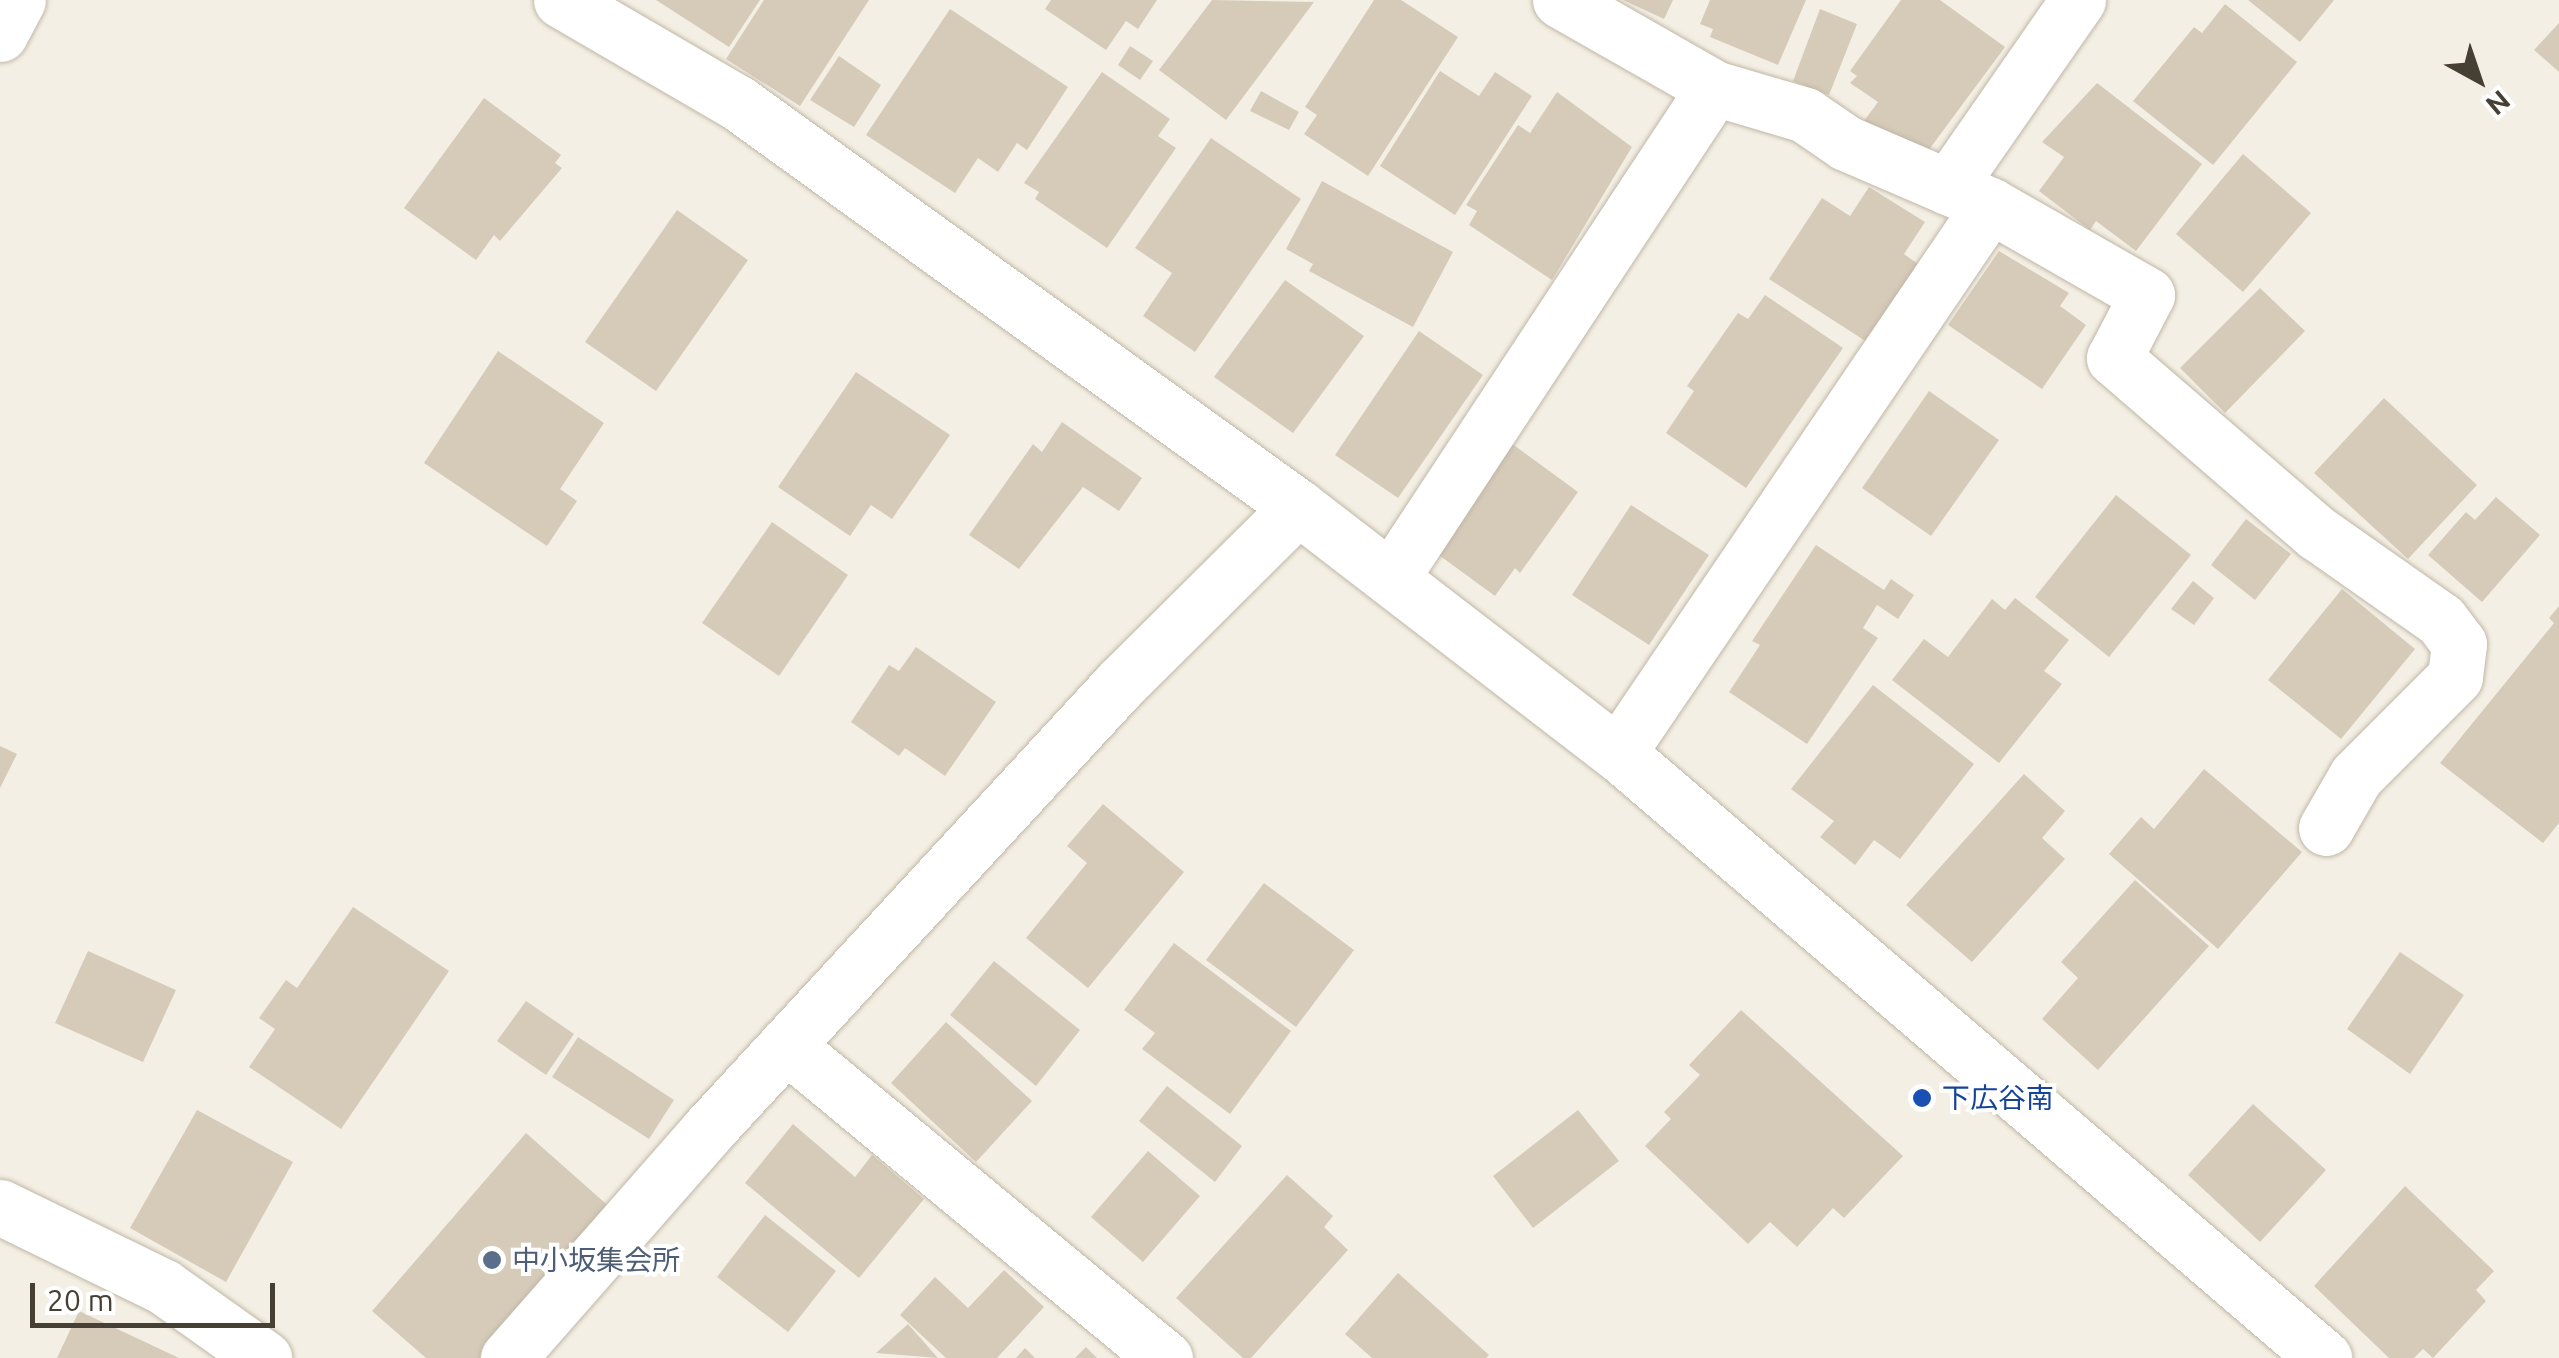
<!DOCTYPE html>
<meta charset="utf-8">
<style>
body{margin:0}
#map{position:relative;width:2559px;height:1358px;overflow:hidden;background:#f4efe4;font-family:Ubuntu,"Noto Sans JP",sans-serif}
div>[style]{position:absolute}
.building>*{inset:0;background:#d6cbb9}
.roads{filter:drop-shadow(0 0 2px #c0b7a6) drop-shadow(0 0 2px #c0b7a6)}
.street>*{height:55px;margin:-27.5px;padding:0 27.5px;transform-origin:27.5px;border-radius:27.5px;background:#fff}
.dots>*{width:28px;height:28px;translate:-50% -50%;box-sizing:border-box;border:5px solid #fff;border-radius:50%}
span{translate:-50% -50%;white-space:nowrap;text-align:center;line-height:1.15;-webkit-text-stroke:8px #fff;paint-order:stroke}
.transit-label{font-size:28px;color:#164399}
.left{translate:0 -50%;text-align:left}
.service-label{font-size:28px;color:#4e5e75}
.north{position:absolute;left:2429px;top:30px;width:100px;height:100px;-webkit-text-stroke:8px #fff;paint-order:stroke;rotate:140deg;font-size:28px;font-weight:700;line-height:40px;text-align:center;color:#463f34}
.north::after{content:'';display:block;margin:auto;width:35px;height:45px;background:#463f34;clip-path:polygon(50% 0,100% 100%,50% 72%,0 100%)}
.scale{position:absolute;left:30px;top:1283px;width:245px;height:45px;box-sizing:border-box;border:5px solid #463f34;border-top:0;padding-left:12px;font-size:30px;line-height:35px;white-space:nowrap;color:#463f34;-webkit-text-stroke:8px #fff;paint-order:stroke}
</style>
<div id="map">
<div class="building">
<div style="clip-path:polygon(656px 0,760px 0,729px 47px)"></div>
<div style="clip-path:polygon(764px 0,869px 0,800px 106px,726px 59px)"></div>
<div style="clip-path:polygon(1051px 0,1157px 0,1138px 29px,1126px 21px,1106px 50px,1045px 9px)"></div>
<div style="clip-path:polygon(1212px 0,1314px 2px,1226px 120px,1159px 70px)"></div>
<div style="clip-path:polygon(1374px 0,1401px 0,1458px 37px,1368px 176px,1304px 134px,1317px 115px,1305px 107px)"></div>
<div style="clip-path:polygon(1623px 0,1673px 0,1664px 19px)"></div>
<div style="clip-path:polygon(1710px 0,1806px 0,1778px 65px,1710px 37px,1713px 29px,1700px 24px)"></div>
<div style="clip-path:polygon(1901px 0,1940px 0,2005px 47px,1925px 155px,1910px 155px,1864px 121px,1878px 102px,1850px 83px,1857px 76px,1850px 71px)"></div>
<div style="clip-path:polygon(2248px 0,2334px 0,2300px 42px)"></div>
<div style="clip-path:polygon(2225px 4px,2297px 62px,2213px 165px,2133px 101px,2194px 27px,2202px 33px)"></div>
<div style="clip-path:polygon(950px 9px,1068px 87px,1027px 150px,1017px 143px,998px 172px,978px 158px,955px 193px,866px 135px)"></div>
<div style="clip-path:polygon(1820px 9px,1857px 24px,1829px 95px,1793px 81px)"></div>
<div style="clip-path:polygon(2559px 23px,2559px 72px,2534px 50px)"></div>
<div style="clip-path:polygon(1130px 46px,1153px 61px,1140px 80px,1118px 65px)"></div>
<div style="clip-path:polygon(839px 56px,881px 85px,854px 127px,810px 100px)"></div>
<div style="clip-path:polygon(1440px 71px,1479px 96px,1495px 72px,1532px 96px,1455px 215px,1380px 166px)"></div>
<div style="clip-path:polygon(1102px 72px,1170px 119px,1158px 136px,1176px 148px,1107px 248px,1035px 199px,1039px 192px,1024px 183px)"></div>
<div style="clip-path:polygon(2097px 83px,2202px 164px,2136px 251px,2096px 221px,2090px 230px,2039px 191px,2064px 157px,2042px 142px)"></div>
<div style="clip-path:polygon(1261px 91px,1299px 112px,1289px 130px,1250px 111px)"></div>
<div style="clip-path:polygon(1557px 92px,1632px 147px,1552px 280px,1469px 225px,1477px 211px,1466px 205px,1518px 125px,1530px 133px)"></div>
<div style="clip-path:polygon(484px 98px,561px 155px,555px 163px,562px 168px,500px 241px,494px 235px,476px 260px,404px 208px)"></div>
<div style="clip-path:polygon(1211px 138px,1301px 199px,1195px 352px,1143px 316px,1172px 273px,1135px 248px)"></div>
<div style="clip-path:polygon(2243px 154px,2311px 213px,2243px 292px,2176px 234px)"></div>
<div style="clip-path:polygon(1322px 181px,1453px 252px,1413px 327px,1309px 271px,1313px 264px,1286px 249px)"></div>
<div style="clip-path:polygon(1869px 187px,1925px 222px,1904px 254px,1918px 264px,1867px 342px,1769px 279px,1822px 198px,1850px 216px)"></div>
<div style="clip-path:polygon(677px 210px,748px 260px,656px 391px,585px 342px)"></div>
<div style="clip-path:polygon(1999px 251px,2069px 293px,2060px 306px,2086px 325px,2042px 389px,1948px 325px)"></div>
<div style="clip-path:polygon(1285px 280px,1364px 336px,1293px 433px,1214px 377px)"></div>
<div style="clip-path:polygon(2260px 288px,2305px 331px,2225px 413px,2180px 368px)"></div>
<div style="clip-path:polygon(1765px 295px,1843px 348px,1746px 488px,1666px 433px,1694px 391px,1687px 386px,1738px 313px,1748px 319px)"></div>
<div style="clip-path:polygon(1419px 331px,1483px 375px,1398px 498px,1335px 455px)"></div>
<div style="clip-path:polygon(498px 351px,604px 423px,560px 489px,577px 501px,547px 546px,424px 463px)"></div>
<div style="clip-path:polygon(856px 372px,950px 435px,892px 519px,871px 505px,850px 536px,778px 487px)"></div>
<div style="clip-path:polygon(1929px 391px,1999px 440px,1931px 536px,1862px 488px)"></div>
<div style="clip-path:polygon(2384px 398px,2477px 485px,2408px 559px,2314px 473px)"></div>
<div style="clip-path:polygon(1062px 422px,1142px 478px,1119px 511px,1083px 487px,1019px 569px,969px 535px,1033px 444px,1042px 452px)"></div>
<div style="clip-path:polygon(1511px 443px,1578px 492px,1520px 573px,1515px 568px,1495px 596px,1432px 550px)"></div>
<div style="clip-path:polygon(2116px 495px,2191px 555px,2109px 657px,2035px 597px)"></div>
<div style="clip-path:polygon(2496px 497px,2540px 535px,2482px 602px,2428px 555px,2466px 512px,2475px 520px)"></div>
<div style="clip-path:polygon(1631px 505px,1709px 555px,1649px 645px,1572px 595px)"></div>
<div style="clip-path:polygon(2246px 519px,2291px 554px,2255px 600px,2211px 565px)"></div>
<div style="clip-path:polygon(772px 522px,848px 575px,779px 676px,702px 623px)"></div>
<div style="clip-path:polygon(1816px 545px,1884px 590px,1891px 579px,1914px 595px,1898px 619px,1877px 605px,1863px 628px,1878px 638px,1807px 744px,1729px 692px,1760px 645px,1752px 641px)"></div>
<div style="clip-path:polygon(2193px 581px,2214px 598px,2194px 625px,2171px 609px)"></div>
<div style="clip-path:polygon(2342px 589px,2415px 649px,2341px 739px,2268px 680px)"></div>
<div style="clip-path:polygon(2015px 598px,2069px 640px,2044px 671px,2062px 684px,1999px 763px,1892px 680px,1924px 639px,1948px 657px,1992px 599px,2005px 610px)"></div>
<div style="clip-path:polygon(2559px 606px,2559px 823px,2543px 843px,2440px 763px,2554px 623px,2549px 618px)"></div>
<div style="clip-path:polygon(916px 647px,996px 702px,945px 776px,905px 748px,899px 756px,851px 722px,889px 665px,899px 671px)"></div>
<div style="clip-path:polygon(1873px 685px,1974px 764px,1900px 859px,1874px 840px,1855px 865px,1820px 837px,1834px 821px,1791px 789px)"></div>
<div style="clip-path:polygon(0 746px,17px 754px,0 788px)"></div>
<div style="clip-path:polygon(2204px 769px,2302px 852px,2218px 949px,2109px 854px,2141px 817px,2154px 829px)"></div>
<div style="clip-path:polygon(2024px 774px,2065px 811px,2042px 838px,2065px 859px,1972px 962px,1906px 905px)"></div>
<div style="clip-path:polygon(1103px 804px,1184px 872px,1088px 988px,1026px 938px,1087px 863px,1067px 846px)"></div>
<div style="clip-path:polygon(2135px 880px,2209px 946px,2098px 1070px,2042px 1019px,2078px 978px,2061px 962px)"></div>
<div style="clip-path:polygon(1264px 883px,1354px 950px,1296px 1027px,1206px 960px)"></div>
<div style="clip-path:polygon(353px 907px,449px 971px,341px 1129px,249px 1067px,275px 1029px,259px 1018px,286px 980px,297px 988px)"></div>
<div style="clip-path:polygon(1174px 943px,1291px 1031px,1230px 1114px,1142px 1049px,1155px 1033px,1124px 1010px)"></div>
<div style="clip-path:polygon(88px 951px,176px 990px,143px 1062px,55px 1023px)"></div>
<div style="clip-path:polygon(2400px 952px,2464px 995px,2410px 1074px,2347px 1029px)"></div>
<div style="clip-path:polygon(994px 961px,1080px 1030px,1036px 1086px,950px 1015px)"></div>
<div style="clip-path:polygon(526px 1001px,574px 1034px,546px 1075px,497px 1041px)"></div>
<div style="clip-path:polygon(1741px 1010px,1903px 1156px,1844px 1218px,1833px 1208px,1797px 1247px,1770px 1222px,1748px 1244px,1645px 1146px,1671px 1119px,1664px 1112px,1700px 1075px,1689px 1065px)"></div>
<div style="clip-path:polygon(946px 1022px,1032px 1101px,976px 1162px,891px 1083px)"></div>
<div style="clip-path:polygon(578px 1037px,674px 1100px,649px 1139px,552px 1077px)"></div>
<div style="clip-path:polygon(1167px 1086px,1242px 1146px,1215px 1182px,1139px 1121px)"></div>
<div style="clip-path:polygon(2253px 1104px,2326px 1170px,2260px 1242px,2188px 1175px)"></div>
<div style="clip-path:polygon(197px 1110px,293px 1162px,226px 1282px,130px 1228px)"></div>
<div style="clip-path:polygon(1578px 1110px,1619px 1161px,1533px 1228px,1493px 1176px)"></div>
<div style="clip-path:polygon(793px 1124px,855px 1177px,872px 1155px,924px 1199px,859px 1278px,745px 1183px)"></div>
<div style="clip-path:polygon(526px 1133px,613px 1210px,482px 1358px,426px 1358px,372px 1311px)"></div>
<div style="clip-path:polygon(1148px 1151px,1200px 1196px,1143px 1262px,1091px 1217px)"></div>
<div style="clip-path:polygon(1287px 1175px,1333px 1216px,1324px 1227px,1348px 1250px,1251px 1358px,1243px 1358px,1176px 1298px)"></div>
<div style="clip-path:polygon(2405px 1186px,2494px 1271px,2476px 1290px,2486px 1301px,2433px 1358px,2423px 1349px,2414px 1358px,2389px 1358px,2314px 1286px)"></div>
<div style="clip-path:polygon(765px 1215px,836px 1271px,788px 1332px,717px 1277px)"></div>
<div style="clip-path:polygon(1004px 1270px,1044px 1307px,997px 1358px,946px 1358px,900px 1315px,935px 1277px,968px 1308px)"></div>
<div style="clip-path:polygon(1398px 1273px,1489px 1355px,1486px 1358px,1372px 1358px,1345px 1334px)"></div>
<div style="clip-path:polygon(79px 1311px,179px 1358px,57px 1358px)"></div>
<div style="clip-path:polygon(908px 1324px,938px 1358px,876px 1353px)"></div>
<div style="clip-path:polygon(1086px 1347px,1097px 1358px,1075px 1358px)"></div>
<div style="clip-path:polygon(1025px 1348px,1035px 1358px,1016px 1358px)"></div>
</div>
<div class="roads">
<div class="street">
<div style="left:561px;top:0;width:205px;rotate:30.2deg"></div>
<div style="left:738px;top:103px;width:691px;rotate:35.81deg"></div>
<div style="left:1298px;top:507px;width:404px;rotate:37.6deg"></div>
<div style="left:1618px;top:753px;width:930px;rotate:40.59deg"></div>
<div style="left:1560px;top:0;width:177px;rotate:29.7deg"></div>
<div style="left:1714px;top:88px;width:95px;rotate:16.5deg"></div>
<div style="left:1805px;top:115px;width:50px;rotate:34.3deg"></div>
<div style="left:1846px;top:143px;width:157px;rotate:23.3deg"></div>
<div style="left:1990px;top:205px;width:181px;rotate:29.8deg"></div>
<div style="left:2147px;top:295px;width:71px;rotate:117.6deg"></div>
<div style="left:2114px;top:358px;width:268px;rotate:40.8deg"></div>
<div style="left:2317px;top:533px;width:151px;rotate:35.1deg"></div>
<div style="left:2441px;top:620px;width:30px;rotate:53deg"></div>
<div style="left:2459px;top:644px;width:33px;rotate:97deg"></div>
<div style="left:2455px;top:677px;width:140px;rotate:135deg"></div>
<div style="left:2356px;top:776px;width:60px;rotate:120deg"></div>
<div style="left:0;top:34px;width:38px;rotate:-62deg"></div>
<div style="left:1948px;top:187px;width:228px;rotate:-55.2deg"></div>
<div style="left:1391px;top:578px;width:587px;rotate:-56.61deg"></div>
<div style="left:1618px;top:753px;width:662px;rotate:-55.83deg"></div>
<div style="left:786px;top:1045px;width:492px;rotate:39.6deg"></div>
<div style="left:0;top:1207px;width:182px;rotate:26deg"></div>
<div style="left:164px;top:1287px;width:123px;rotate:35.4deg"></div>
<div style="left:508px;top:1358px;width:303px;rotate:-48.7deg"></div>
<div style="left:708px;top:1130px;width:607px;rotate:-47.27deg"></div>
<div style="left:1120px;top:684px;width:251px;rotate:-44.8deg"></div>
</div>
</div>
<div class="dots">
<div style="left:1922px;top:1098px;background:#1a4fb4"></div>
<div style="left:492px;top:1260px;background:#5c6f8a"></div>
</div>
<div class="transit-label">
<span class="left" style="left:1942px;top:1098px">下広谷南</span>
</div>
<div class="service-label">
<span class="left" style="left:512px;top:1260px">中小坂集会所</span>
</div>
<div class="north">N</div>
<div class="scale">20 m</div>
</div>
